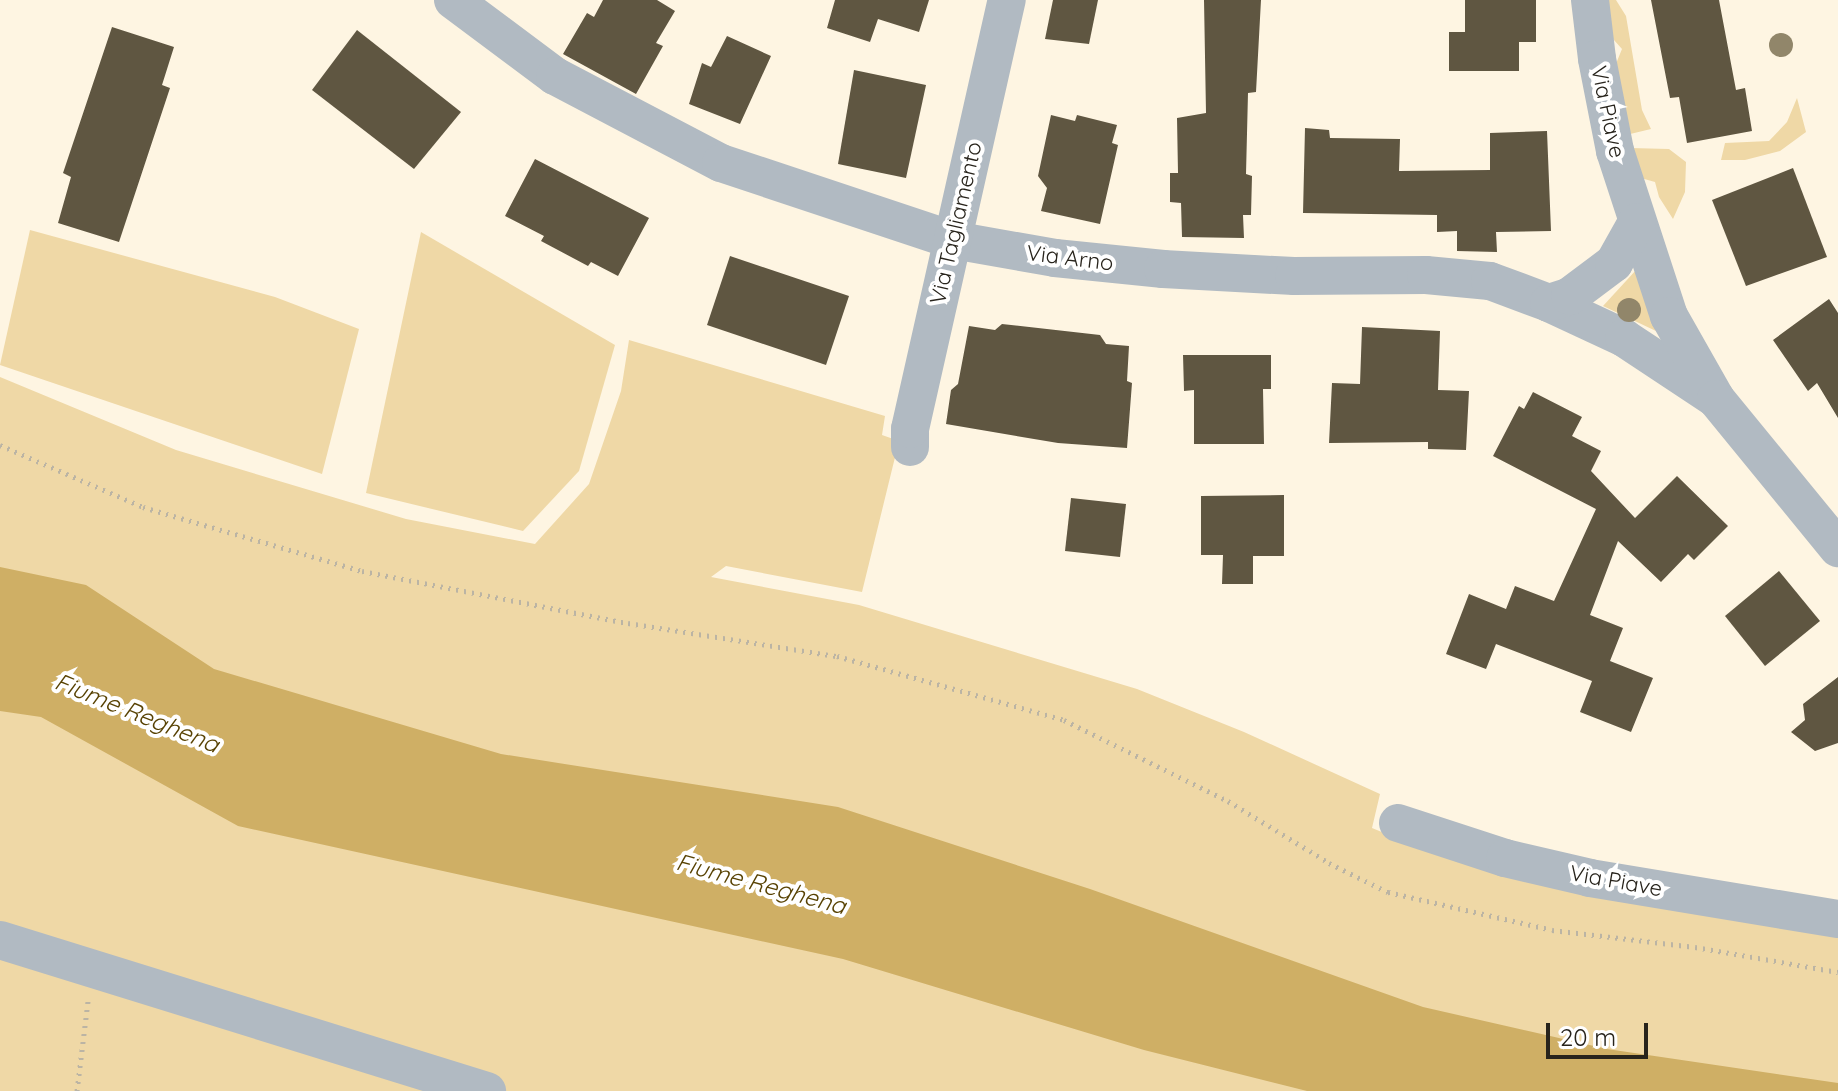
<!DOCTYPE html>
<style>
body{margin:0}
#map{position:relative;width:1838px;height:1091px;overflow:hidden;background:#fef5e2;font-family:Quicksand,sans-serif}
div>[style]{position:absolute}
.green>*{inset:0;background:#efd8a6}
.water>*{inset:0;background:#cfaf65}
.building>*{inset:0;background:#5f5641}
.path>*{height:5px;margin-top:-2.5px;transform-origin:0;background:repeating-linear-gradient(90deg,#bbb4a4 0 2px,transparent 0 8px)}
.minor>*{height:38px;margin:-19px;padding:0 19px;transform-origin:19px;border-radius:19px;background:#b1bac2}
.trees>*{width:24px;height:24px;margin:-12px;border-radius:50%;background:#91866a}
span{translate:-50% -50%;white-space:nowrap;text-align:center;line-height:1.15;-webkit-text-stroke:8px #fff;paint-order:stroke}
.street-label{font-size:22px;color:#28241c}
.water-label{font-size:24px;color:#584203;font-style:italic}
.scale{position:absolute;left:1546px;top:1023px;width:102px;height:36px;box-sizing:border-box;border:4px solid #28241c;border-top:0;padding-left:10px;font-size:24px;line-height:28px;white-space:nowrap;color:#28241c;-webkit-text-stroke:6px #fff;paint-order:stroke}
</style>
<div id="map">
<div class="green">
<div style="clip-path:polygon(1592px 0,1616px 0,1626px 16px,1642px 110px,1651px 129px,1626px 135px,1604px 93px,1622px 49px,1597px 21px)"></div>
<div style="clip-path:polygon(1797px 98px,1806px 132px,1780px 151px,1745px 160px,1721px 160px,1725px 143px,1769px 141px,1787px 122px)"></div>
<div style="clip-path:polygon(1630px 148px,1669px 149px,1686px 162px,1685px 192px,1673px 219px,1659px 197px,1655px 182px,1630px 175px)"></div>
<div style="clip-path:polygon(30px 230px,275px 297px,359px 329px,322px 474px,0 365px)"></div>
<div style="clip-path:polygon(421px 232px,615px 345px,579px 471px,523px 531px,366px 493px)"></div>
<div style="clip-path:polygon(1637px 269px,1656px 331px,1603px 306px)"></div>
<div style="clip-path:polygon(629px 340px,885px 416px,882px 435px,899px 441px,862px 592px,726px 566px,711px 577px,859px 605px,1137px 689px,1244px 732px,1380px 794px,1372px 828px,1443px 857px,1838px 935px,1838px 1091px,0 1091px,0 377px,176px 450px,406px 519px,535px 544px,589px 484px,621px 391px)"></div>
</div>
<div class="water">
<div style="clip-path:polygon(0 567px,86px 585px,214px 669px,501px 754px,838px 807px,1090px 889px,1423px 1007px,1607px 1049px,1838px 1083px,1838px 1091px,1307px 1091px,1144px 1050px,843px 959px,238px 826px,41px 717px,0 711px)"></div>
</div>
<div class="building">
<div style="clip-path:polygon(603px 0,657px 0,675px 11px,656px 43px,663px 46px,636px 94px,563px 54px,587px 13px,594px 17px)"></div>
<div style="clip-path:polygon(835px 0,929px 0,919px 32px,878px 19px,870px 42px,827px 28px)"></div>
<div style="clip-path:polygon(1053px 0,1098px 0,1089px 44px,1045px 39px)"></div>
<div style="clip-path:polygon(1204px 0,1261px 0,1256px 92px,1248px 93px,1246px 174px,1252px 176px,1251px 215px,1243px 215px,1244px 238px,1182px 237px,1181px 203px,1170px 202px,1170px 173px,1178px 173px,1177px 118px,1206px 113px)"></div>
<div style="clip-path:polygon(1465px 0,1536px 0,1536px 42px,1519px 42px,1519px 71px,1449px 71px,1449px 32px,1465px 32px)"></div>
<div style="clip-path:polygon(1651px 0,1719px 0,1736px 90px,1745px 88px,1752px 131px,1687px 143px,1679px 97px,1670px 98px)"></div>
<div style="clip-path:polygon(112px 27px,174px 47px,162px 85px,170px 88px,119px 242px,58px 223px,71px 177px,63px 173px)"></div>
<div style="clip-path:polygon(357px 30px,461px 112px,414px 169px,312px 90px)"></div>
<div style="clip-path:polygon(727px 36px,771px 56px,740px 124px,689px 104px,702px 63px,711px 67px)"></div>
<div style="clip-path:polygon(854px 70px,926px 85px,906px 178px,838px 164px)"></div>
<div style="clip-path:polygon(1051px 115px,1075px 121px,1077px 115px,1117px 125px,1112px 143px,1118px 145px,1100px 224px,1041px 211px,1047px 188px,1038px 176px)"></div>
<div style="clip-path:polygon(1305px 128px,1329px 130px,1330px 138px,1400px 139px,1399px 171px,1490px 170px,1490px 133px,1547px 131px,1551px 231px,1496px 232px,1497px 252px,1457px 251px,1457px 231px,1437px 232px,1437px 215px,1303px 213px)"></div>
<div style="clip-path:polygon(535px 159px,649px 218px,618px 276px,591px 262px,588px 266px,541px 241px,544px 236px,505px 216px)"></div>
<div style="clip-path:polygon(1793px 168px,1827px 257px,1746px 286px,1712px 200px)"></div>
<div style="clip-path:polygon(730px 256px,849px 296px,826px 365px,707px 325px)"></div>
<div style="clip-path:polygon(1829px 299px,1838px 313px,1838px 418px,1817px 383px,1808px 391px,1773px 340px)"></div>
<div style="clip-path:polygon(1002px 324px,1100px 335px,1106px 344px,1129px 346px,1127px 381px,1132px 383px,1127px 448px,1058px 443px,946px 424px,951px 390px,958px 384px,969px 326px,995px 330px)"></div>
<div style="clip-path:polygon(1362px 327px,1440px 331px,1438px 390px,1469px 391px,1466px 450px,1428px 449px,1428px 442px,1329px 443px,1332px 383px,1360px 384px)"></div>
<div style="clip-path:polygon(1183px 355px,1271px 355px,1271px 389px,1263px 389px,1264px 444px,1194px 444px,1194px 390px,1184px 391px)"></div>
<div style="clip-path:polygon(1533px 392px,1582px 417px,1572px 436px,1601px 451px,1591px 471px,1635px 518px,1677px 476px,1728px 526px,1694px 560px,1688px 554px,1661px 582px,1618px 541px,1590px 615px,1623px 628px,1610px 661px,1653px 678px,1631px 732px,1580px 712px,1592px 681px,1496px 644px,1486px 669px,1446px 654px,1469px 594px,1506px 609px,1515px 586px,1554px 601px,1596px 509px,1493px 456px,1519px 406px,1524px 409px)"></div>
<div style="clip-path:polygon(1284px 495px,1284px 556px,1253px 556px,1253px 584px,1222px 584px,1223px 555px,1201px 555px,1201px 496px)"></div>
<div style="clip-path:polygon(1071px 498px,1126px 504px,1120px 557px,1065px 551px)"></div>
<div style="clip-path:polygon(1779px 571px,1820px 621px,1765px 666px,1725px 616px)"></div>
<div style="clip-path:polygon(1838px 677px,1838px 743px,1815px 751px,1791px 732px,1805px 720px,1803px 704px)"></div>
</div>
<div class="path">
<div style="left:0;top:445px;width:156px;rotate:23.4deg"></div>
<div style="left:143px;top:507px;width:228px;rotate:16.3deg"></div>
<div style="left:362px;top:571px;width:271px;rotate:11.1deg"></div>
<div style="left:628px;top:623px;width:212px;rotate:9deg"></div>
<div style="left:837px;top:656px;width:236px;rotate:15.7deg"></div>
<div style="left:1064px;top:720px;width:183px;rotate:26.3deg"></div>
<div style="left:1228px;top:801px;width:119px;rotate:31.5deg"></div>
<div style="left:1329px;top:863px;width:66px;rotate:26.2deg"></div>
<div style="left:1388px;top:892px;width:168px;rotate:13deg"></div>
<div style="left:1552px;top:930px;width:144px;rotate:6.8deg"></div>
<div style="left:1695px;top:947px;width:145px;rotate:9.9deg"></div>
<div style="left:77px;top:1091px;width:91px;rotate:-83deg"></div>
</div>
<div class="minor">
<div style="left:453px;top:0;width:127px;rotate:36.7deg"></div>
<div style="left:555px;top:76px;width:187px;rotate:27.7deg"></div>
<div style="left:721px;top:163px;width:244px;rotate:18.4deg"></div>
<div style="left:953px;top:240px;width:104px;rotate:10deg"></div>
<div style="left:1055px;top:258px;width:109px;rotate:5.8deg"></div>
<div style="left:1163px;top:269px;width:131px;rotate:3.1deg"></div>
<div style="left:1294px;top:276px;width:132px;rotate:-0.4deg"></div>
<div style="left:1426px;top:275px;width:64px;rotate:5.4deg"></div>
<div style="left:1490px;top:281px;width:63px;rotate:20.4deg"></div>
<div style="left:1549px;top:303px;width:83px;rotate:25deg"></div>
<div style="left:1624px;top:338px;width:110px;rotate:33.5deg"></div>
<div style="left:1590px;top:0;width:59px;rotate:83.2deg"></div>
<div style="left:1597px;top:59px;width:94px;rotate:78.9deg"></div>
<div style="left:1615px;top:151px;width:174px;rotate:71.9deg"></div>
<div style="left:1669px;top:316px;width:95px;rotate:60.5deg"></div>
<div style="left:1716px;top:399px;width:193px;rotate:50.7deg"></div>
<div style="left:1549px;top:303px;width:22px;rotate:-18deg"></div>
<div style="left:1570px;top:296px;width:55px;rotate:-36.9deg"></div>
<div style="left:1614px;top:263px;width:47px;rotate:-60.7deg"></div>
<div style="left:910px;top:447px;width:18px;rotate:-90deg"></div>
<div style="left:910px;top:429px;width:440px;rotate:-77.3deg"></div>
<div style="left:1398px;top:823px;width:113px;rotate:18.1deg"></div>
<div style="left:1505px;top:858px;width:87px;rotate:13.2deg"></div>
<div style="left:1590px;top:878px;width:251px;rotate:9.4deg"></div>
<div style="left:0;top:940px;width:510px;rotate:17.23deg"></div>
</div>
<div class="trees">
<div style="left:1781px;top:45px"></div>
<div style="left:1629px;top:310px"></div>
</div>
<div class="street-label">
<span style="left:1608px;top:112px;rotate:78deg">Via Piave</span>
<span style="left:956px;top:223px;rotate:-77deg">Via Tagliamento</span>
<span style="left:1070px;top:258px;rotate:7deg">Via Arno</span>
<span style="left:1616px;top:881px;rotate:10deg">Via Piave</span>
</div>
<div class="water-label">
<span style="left:137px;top:713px;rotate:22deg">Fiume Reghena</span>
<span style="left:761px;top:884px;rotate:15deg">Fiume Reghena</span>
</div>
<div class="scale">20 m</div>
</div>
